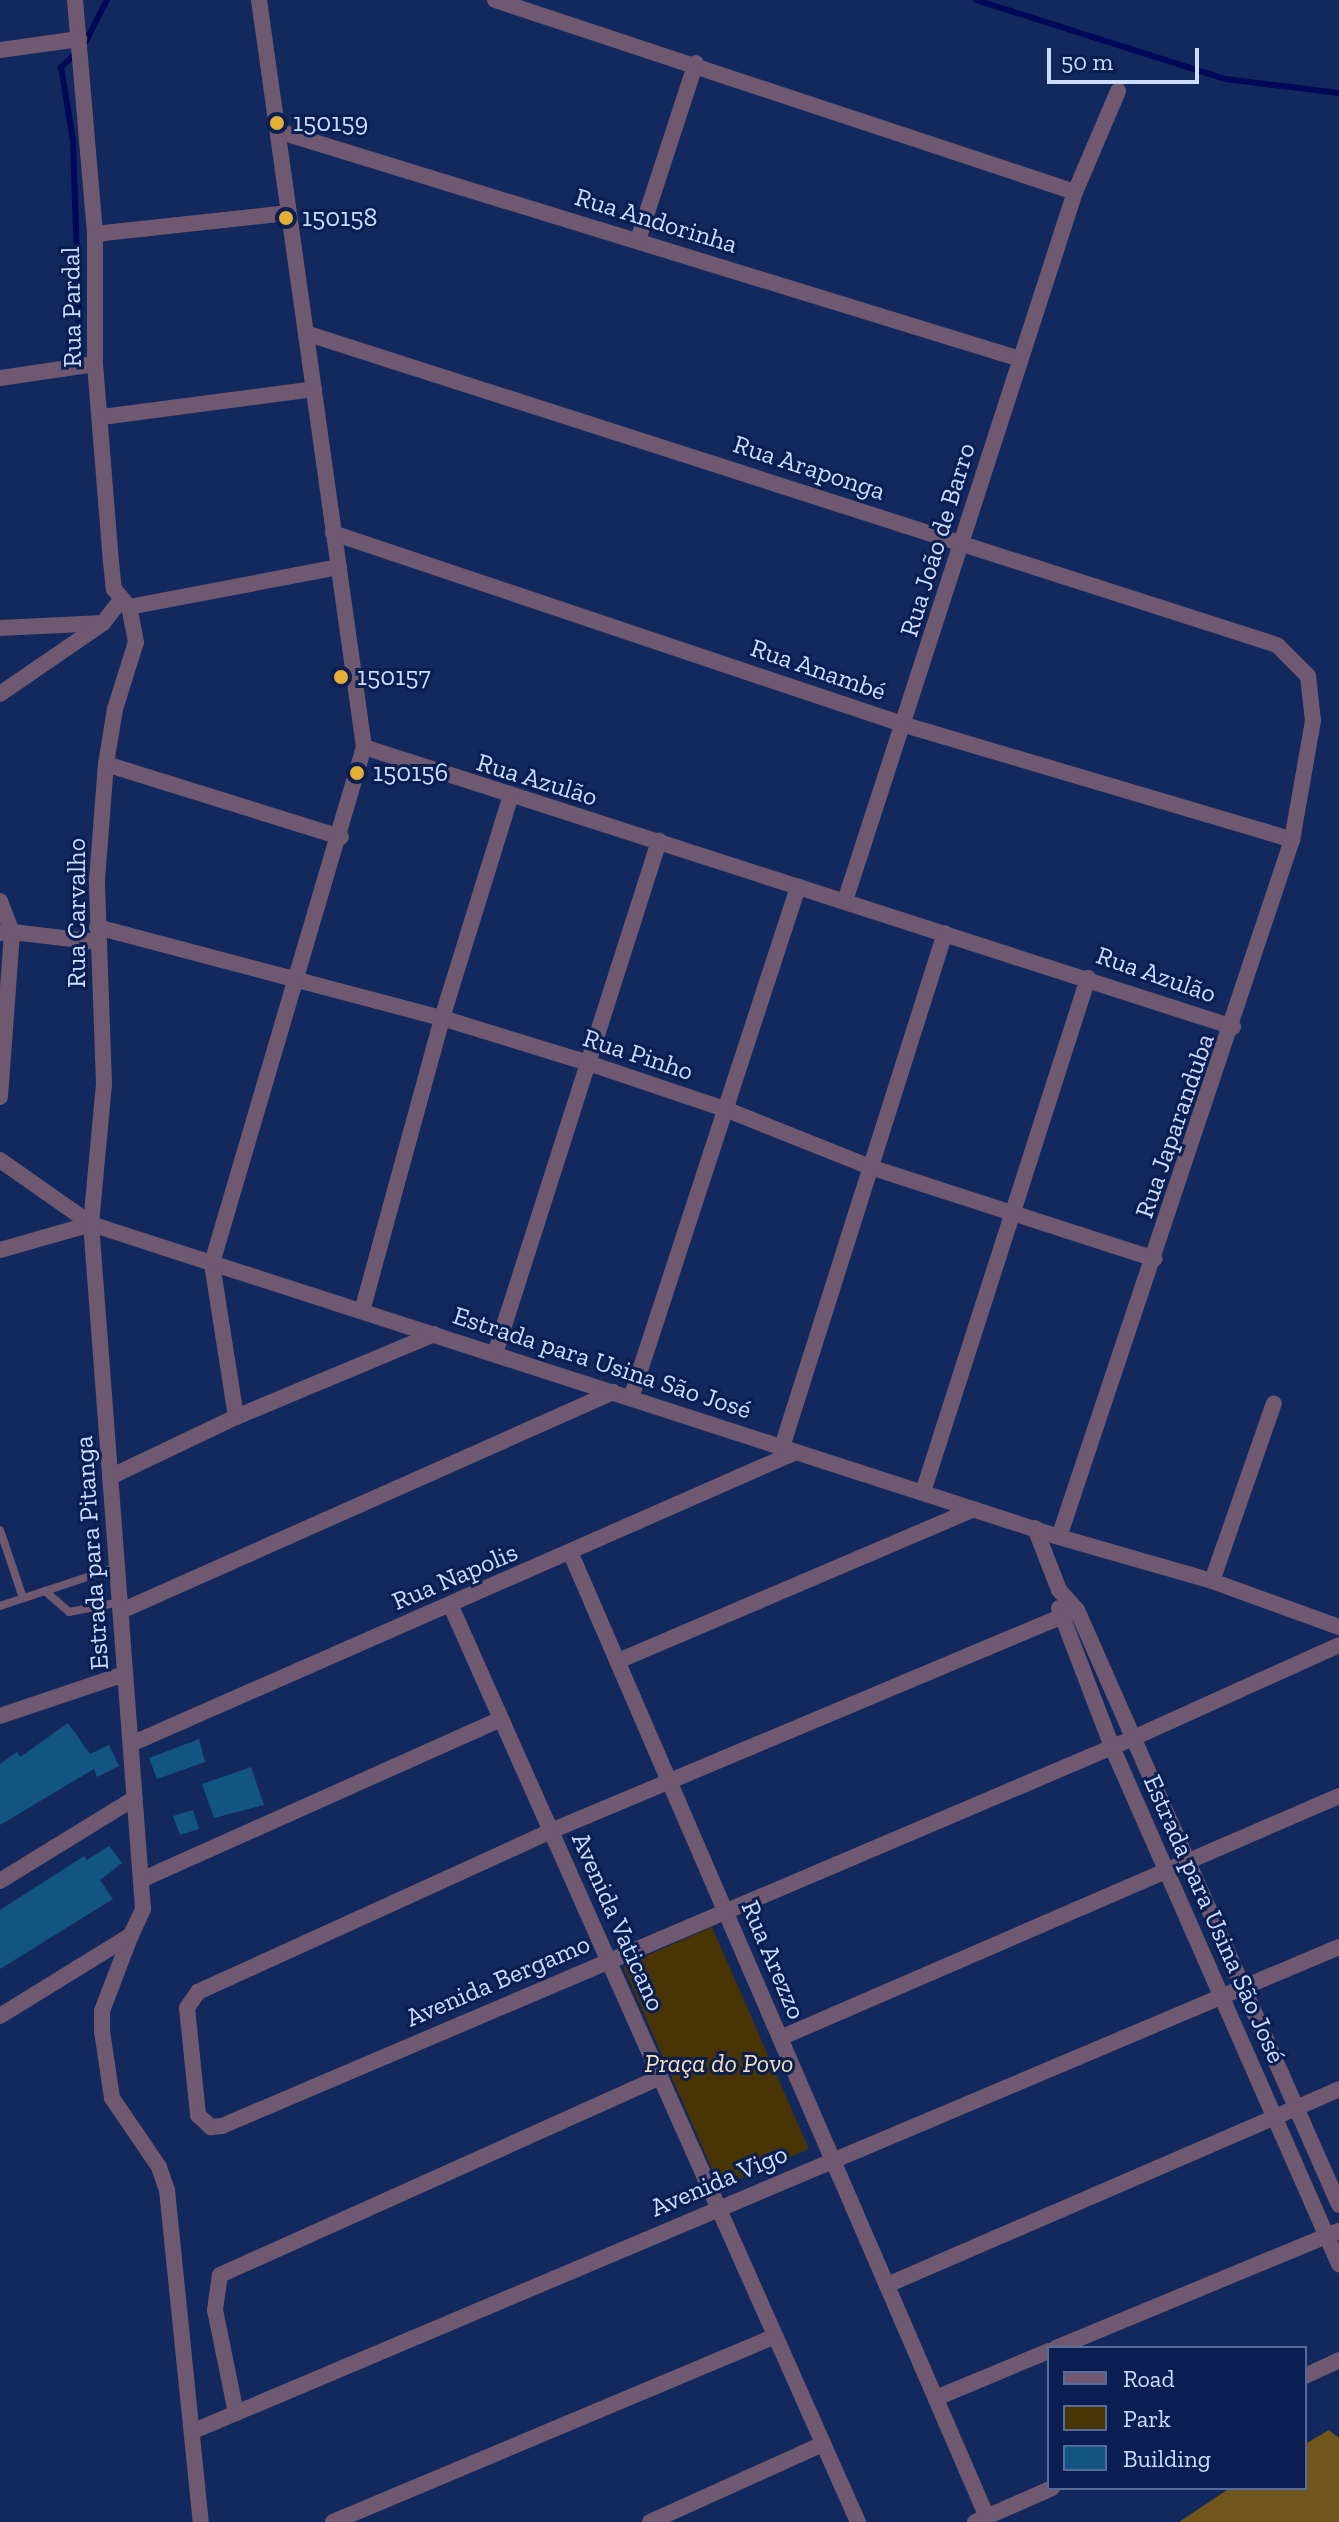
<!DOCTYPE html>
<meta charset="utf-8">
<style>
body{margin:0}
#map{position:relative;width:1339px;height:2522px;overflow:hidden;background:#13285d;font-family:"Zilla Slab",serif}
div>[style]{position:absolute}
.green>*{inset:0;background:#493503}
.forest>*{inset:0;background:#70561c}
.stream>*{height:6px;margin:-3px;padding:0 3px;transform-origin:3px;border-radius:3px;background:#010858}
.building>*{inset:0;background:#125583}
.lane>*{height:8px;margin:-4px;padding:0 4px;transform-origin:4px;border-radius:4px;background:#6f5970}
.street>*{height:16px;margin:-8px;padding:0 8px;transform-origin:8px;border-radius:8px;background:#6f5970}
.dots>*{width:22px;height:22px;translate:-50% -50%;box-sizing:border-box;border:4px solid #0a1e52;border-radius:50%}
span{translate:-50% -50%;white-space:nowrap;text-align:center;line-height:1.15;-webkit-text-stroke:6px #0a1e52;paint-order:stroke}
.poi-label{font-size:26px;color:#cdddff}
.left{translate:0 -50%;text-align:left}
.street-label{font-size:26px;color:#cdddff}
.park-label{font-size:26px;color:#f6dfb0;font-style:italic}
.legend{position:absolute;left:1047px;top:2346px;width:260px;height:144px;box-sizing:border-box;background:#0a1e52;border:2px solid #586a97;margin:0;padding:10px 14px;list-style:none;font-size:24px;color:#cdddff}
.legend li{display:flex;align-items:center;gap:16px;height:40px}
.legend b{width:40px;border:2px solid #586a97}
.scale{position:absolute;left:1047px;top:48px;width:152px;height:36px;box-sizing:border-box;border:4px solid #cdddff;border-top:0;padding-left:10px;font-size:24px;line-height:28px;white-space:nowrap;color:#cdddff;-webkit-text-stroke:6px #0a1e52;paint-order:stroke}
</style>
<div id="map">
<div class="green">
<div style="clip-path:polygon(712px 1927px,809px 2149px,720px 2187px,623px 1966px)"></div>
</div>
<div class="forest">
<div style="clip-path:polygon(1329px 2430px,1339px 2438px,1339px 2522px,1179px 2522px,1230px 2488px,1305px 2488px,1305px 2444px)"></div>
</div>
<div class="stream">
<div style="left:976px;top:0;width:261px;rotate:17.6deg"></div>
<div style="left:1225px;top:79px;width:115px;rotate:7deg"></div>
<div style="left:86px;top:41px;width:46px;rotate:-62.9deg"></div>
<div style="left:76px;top:53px;width:21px;rotate:137deg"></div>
<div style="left:61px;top:67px;width:74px;rotate:80.7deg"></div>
<div style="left:73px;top:140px;width:209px;rotate:88.1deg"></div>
</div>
<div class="building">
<div style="clip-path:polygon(68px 1723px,90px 1754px,109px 1745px,119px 1766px,97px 1777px,94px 1769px,0 1825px,0 1764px,17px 1752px,20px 1757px)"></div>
<div style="clip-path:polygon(199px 1739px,205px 1762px,157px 1779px,149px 1758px)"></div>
<div style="clip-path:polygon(251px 1767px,264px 1805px,214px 1818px,202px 1784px)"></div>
<div style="clip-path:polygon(193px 1810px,199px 1829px,180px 1835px,173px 1816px)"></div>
<div style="clip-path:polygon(109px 1846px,122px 1863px,100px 1880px,113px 1899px,0 1969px,0 1910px,84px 1856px,87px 1860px)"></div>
</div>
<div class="lane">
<div style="left:0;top:1530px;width:72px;rotate:71.3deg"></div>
<div style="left:45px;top:1591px;width:32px;rotate:41deg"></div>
<div style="left:69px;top:1612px;width:52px;rotate:-11.1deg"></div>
<div style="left:0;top:1606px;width:123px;rotate:-18.4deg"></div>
</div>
<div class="street">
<div style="left:75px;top:0;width:235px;rotate:85.1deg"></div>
<div style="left:95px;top:234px;width:130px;rotate:90deg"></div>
<div style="left:95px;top:364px;width:199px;rotate:85.4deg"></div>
<div style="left:111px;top:562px;width:27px;rotate:84deg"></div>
<div style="left:114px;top:589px;width:23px;rotate:50deg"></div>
<div style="left:495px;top:0;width:611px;rotate:18.32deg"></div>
<div style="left:0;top:50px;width:80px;rotate:-7.9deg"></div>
<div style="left:278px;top:131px;width:776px;rotate:17.08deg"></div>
<div style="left:95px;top:234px;width:194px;rotate:-6.2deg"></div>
<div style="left:638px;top:240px;width:186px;rotate:-71.9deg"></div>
<div style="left:0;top:378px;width:96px;rotate:-8.4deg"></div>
<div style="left:102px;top:417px;width:214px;rotate:-7.5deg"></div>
<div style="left:333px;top:533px;width:603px;rotate:18.56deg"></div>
<div style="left:905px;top:725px;width:404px;rotate:16.5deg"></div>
<div style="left:129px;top:607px;width:214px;rotate:-10.8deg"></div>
<div style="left:0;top:628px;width:103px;rotate:-2.8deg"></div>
<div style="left:103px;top:623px;width:28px;rotate:-52deg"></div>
<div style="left:0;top:694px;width:124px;rotate:-34.5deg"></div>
<div style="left:364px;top:747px;width:913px;rotate:17.86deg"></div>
<div style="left:106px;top:764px;width:246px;rotate:17.3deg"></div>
<div style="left:0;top:901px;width:33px;rotate:69deg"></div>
<div style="left:12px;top:932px;width:12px;rotate:175deg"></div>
<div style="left:845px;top:901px;width:745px;rotate:-72.03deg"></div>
<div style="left:1075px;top:192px;width:110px;rotate:-66.9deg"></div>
<div style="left:97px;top:927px;width:357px;rotate:14.8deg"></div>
<div style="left:442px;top:1018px;width:153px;rotate:17.1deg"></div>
<div style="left:588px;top:1063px;width:145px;rotate:18.6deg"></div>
<div style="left:725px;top:1109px;width:156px;rotate:21.8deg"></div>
<div style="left:870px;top:1167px;width:299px;rotate:17.9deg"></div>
<div style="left:0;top:1097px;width:165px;rotate:-85.8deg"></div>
<div style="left:12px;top:932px;width:86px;rotate:6.7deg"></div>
<div style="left:0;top:1160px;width:111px;rotate:35.1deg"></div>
<div style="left:91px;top:1224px;width:1017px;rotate:17.92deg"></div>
<div style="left:1059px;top:1537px;width:735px;rotate:-71.52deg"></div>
<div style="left:1292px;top:840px;width:121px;rotate:-80deg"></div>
<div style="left:1313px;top:721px;width:45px;rotate:-96.3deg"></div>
<div style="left:1308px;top:676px;width:44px;rotate:-135deg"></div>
<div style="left:1277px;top:645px;width:1020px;rotate:-162.19deg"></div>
<div style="left:0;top:1250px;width:95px;rotate:-15.9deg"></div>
<div style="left:362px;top:1311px;width:304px;rotate:-74.7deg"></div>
<div style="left:442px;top:1018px;width:230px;rotate:-72.8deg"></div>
<div style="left:495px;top:1354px;width:539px;rotate:-72.27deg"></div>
<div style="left:631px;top:1398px;width:538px;rotate:-71.9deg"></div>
<div style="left:236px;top:1417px;width:156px;rotate:-98.9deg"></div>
<div style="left:212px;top:1263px;width:538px;rotate:-73.59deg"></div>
<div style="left:364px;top:747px;width:754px;rotate:-98deg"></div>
<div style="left:782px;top:1447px;width:539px;rotate:-72.41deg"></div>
<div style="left:110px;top:1477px;width:140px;rotate:-25.5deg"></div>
<div style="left:236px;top:1417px;width:215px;rotate:-22.7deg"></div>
<div style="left:923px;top:1492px;width:540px;rotate:-72.2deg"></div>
<div style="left:1035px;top:1528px;width:66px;rotate:68.8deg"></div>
<div style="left:1059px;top:1590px;width:27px;rotate:48deg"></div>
<div style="left:1077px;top:1610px;width:650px;rotate:66.23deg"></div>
<div style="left:1059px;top:1537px;width:159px;rotate:16deg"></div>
<div style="left:1212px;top:1581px;width:135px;rotate:19.9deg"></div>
<div style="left:571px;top:1554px;width:1049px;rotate:66.64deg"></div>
<div style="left:1212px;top:1581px;width:188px;rotate:-70.8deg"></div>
<div style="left:450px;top:1604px;width:1005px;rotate:66.04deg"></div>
<div style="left:1059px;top:1608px;width:149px;rotate:69.1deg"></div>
<div style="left:1112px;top:1747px;width:565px;rotate:66.3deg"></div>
<div style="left:1077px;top:1610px;width:571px;rotate:157.21deg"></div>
<div style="left:551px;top:1831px;width:388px;rotate:155.5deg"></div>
<div style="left:198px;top:1992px;width:19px;rotate:125deg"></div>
<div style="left:187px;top:2008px;width:108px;rotate:84.1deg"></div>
<div style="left:198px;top:2115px;width:18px;rotate:43deg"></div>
<div style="left:211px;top:2127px;width:11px;rotate:-5deg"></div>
<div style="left:222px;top:2126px;width:988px;rotate:-23.06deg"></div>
<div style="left:1131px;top:1739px;width:228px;rotate:-24.3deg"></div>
<div style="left:121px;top:1611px;width:539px;rotate:-23.99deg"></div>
<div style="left:618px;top:1661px;width:387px;rotate:-23.1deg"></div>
<div style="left:0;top:1716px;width:132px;rotate:-18.6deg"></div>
<div style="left:131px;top:1744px;width:726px;rotate:-23.71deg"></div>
<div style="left:141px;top:1880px;width:394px;rotate:-24.1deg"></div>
<div style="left:0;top:1881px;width:158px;rotate:-31.6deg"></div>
<div style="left:131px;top:1935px;width:81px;rotate:110.9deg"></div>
<div style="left:102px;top:2011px;width:20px;rotate:90deg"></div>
<div style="left:102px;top:2031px;width:68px;rotate:81.5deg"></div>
<div style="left:112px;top:2098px;width:83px;rotate:55.7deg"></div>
<div style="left:159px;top:2167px;width:24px;rotate:71deg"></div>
<div style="left:167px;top:2190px;width:334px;rotate:84.2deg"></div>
<div style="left:0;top:2016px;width:154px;rotate:-31.7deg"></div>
<div style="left:131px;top:1935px;width:29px;rotate:-65deg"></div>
<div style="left:143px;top:1909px;width:687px;rotate:-94.34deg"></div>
<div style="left:91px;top:1224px;width:140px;rotate:-84.7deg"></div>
<div style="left:104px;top:1085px;width:205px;rotate:-92deg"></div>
<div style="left:97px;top:880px;width:116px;rotate:-85.6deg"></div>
<div style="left:106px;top:764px;width:56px;rotate:-80.7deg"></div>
<div style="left:115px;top:709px;width:70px;rotate:-72.6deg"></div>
<div style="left:136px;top:642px;width:36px;rotate:-101deg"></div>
<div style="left:780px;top:2038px;width:609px;rotate:-23.41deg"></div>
<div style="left:887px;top:2285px;width:493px;rotate:-23.4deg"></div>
<div style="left:1056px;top:2348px;width:306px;rotate:-22.5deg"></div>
<div style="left:1305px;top:2376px;width:38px;rotate:-25deg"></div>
<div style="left:936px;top:2398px;width:122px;rotate:-22.6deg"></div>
<div style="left:236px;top:2413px;width:105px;rotate:-101.5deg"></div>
<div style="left:215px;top:2310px;width:35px;rotate:-82deg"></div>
<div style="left:220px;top:2275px;width:482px;rotate:-24.2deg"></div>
<div style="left:196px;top:2430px;width:1241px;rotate:-22.91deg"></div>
<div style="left:333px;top:2522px;width:480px;rotate:-22.8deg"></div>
<div style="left:650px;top:2522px;width:190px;rotate:-24.3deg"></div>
<div style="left:975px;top:2522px;width:84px;rotate:-23.8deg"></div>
</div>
<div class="dots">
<div style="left:277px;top:123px;background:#e2af34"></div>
<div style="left:286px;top:218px;background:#e2af34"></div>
<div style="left:341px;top:677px;background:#e2af34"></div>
<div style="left:357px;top:773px;background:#e2af34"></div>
</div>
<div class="poi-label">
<span class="left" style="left:293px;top:123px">150159</span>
<span class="left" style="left:302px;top:218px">150158</span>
<span class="left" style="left:357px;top:677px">150157</span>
<span class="left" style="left:373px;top:773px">150156</span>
</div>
<div class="street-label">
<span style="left:656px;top:221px;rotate:17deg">Rua Andorinha</span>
<span style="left:72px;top:307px;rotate:-91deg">Rua Pardal</span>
<span style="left:809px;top:468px;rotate:18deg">Rua Araponga</span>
<span style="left:938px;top:540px;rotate:-73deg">Rua João de Barro</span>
<span style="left:818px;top:670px;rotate:19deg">Rua Anambé</span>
<span style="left:537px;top:780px;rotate:17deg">Rua Azulão</span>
<span style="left:77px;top:913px;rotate:-90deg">Rua Carvalho</span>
<span style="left:1156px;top:975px;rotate:19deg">Rua Azulão</span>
<span style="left:638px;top:1055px;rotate:18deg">Rua Pinho</span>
<span style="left:1175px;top:1126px;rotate:-71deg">Rua Japaranduba</span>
<span style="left:602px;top:1363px;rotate:18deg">Estrada para Usina São José</span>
<span style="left:92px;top:1553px;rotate:-94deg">Estrada para Pitanga</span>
<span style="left:455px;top:1577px;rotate:-23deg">Rua Napolis</span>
<span style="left:1214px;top:1919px;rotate:66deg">Estrada para Usina São José</span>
<span style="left:618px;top:1922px;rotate:66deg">Avenida Vaticano</span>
<span style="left:773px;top:1960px;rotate:67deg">Rua Arezzo</span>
<span style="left:498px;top:1981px;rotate:-23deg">Avenida Bergamo</span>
<span style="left:719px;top:2181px;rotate:-23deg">Avenida Vigo</span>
</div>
<div class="park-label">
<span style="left:719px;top:2064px">Praça do Povo</span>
</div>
<ul class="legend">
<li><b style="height:10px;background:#6f5970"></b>Road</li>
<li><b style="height:22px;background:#493503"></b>Park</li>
<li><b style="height:22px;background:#125583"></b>Building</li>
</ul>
<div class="scale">50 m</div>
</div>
